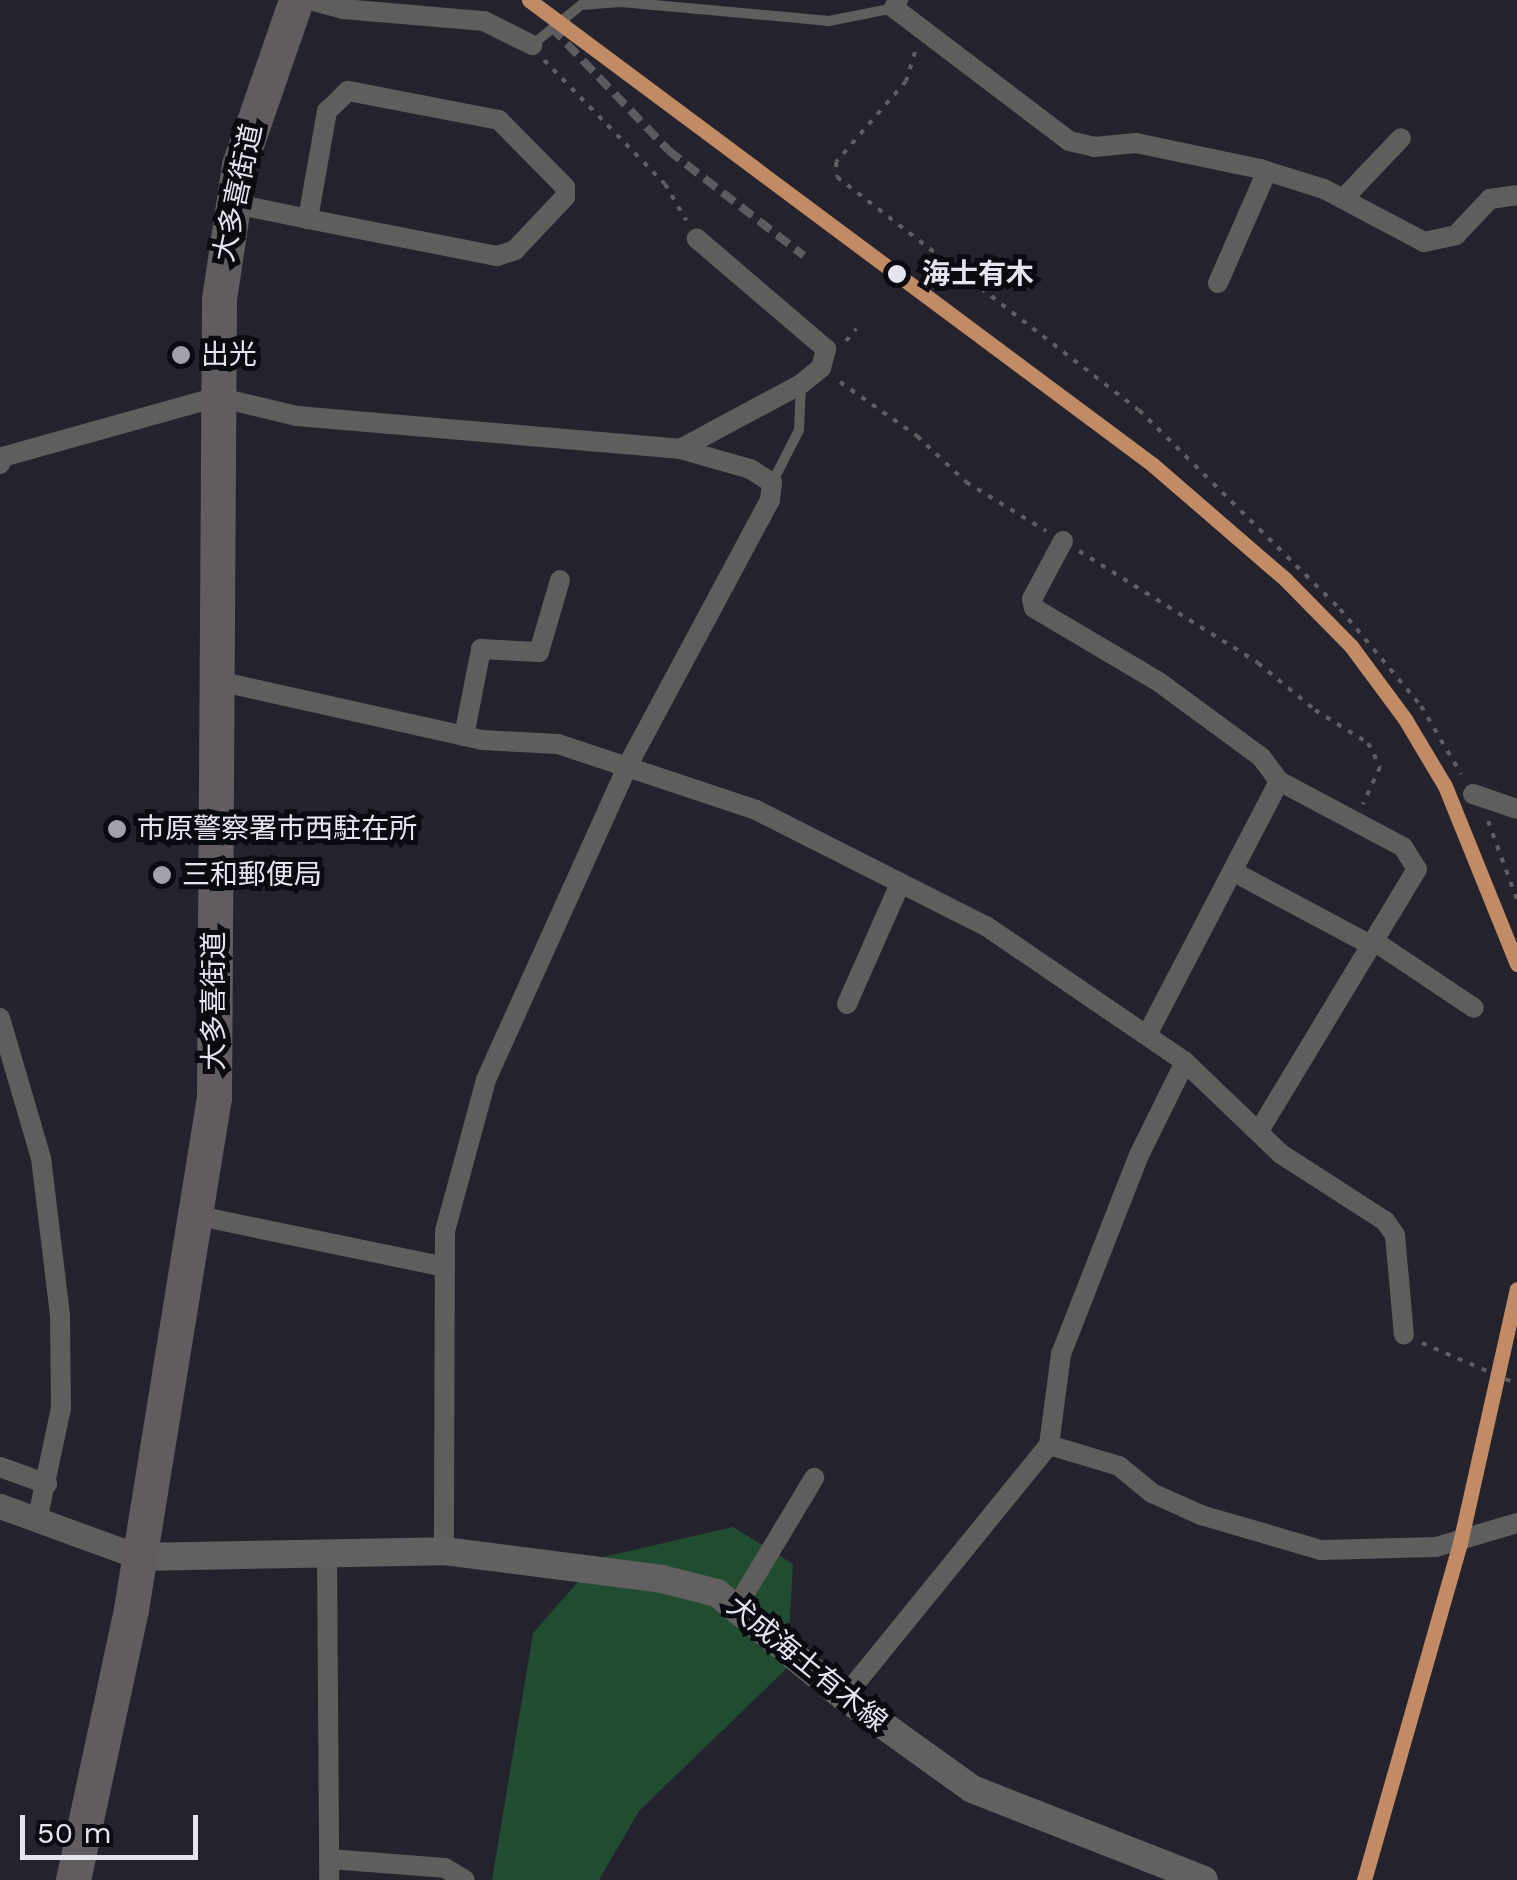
<!DOCTYPE html>
<meta charset="utf-8">
<style>
body{margin:0}
#map{position:relative;width:1517px;height:1880px;overflow:hidden;background:#24222c;font-family:"Work Sans","Noto Sans JP",sans-serif}
div>[style]{position:absolute}
.green>*{inset:0;background:#204c31}
.path>*{height:4px;margin-top:-2px;transform-origin:0;background:repeating-linear-gradient(90deg,#605e61 0 5px,transparent 0 13px)}
.service>*{height:10px;margin:-5px;padding:0 5px;transform-origin:5px;border-radius:5px;background:#605d5d}
.minor>*{height:20px;margin:-10px;padding:0 10px;transform-origin:10px;border-radius:10px;background:#605d5d}
.tertiary>*{height:25px;margin:-12.5px;padding:0 12.5px;transform-origin:12.5px;border-radius:12.5px;background:#605d5d}
.secondary>*{height:28px;margin:-14px;padding:0 14px;transform-origin:14px;border-radius:14px;background:#636062}
.trunk>*{height:35px;margin:-17.5px;padding:0 17.5px;transform-origin:17.5px;border-radius:17.5px;background:#605c60}
.rail>*{height:8px;margin-top:-4px;transform-origin:0;background:repeating-linear-gradient(90deg,#5d5b5f 0 15px,transparent 0 23px)}
.rail-1>*{height:15px;margin:-7.5px;padding:0 7.5px;transform-origin:7.5px;border-radius:7.5px;background:#c18c65}
.dots>*{width:28px;height:28px;translate:-50% -50%;box-sizing:border-box;border:5px solid #0a0a11;border-radius:50%}
span{translate:-50% -50%;white-space:nowrap;text-align:center;line-height:1.15;-webkit-text-stroke:10px #0a0a11;paint-order:stroke}
.street-label{font-size:28px;color:#e5e5f0}
.stop-label{font-size:28px;color:#e5e5f0;font-weight:700}
.left{translate:0 -50%;text-align:left}
.poi-label{font-size:28px;color:#e5e5f0}
.scale{position:absolute;left:20px;top:1815px;width:178px;height:45px;box-sizing:border-box;border:5px solid #e5e5f0;border-top:0;padding-left:12px;font-size:30px;line-height:35px;white-space:nowrap;color:#e5e5f0;-webkit-text-stroke:8px #0a0a11;paint-order:stroke}
</style>
<div id="map">
<div class="green">
<div style="clip-path:polygon(733px 1527px,793px 1564px,787px 1668px,639px 1811px,599px 1880px,492px 1880px,533px 1633px,599px 1558px)"></div>
</div>
<div class="path">
<div style="left:915px;top:52px;width:30px;rotate:107deg"></div>
<div style="left:906px;top:81px;width:107px;rotate:130.8deg"></div>
<div style="left:836px;top:162px;width:15px;rotate:86deg"></div>
<div style="left:837px;top:177px;width:381px;rotate:37.7deg"></div>
<div style="left:1139px;top:410px;width:283px;rotate:44.7deg"></div>
<div style="left:1340px;top:609px;width:126px;rotate:50.1deg"></div>
<div style="left:1421px;top:706px;width:79px;rotate:59.5deg"></div>
<div style="left:544px;top:60px;width:173px;rotate:45.7deg"></div>
<div style="left:665px;top:184px;width:42px;rotate:59.7deg"></div>
<div style="left:846px;top:341px;width:16px;rotate:-50deg"></div>
<div style="left:840px;top:382px;width:94px;rotate:35deg"></div>
<div style="left:917px;top:436px;width:67px;rotate:43.2deg"></div>
<div style="left:966px;top:482px;width:94px;rotate:31.5deg"></div>
<div style="left:1079px;top:551px;width:211px;rotate:32deg"></div>
<div style="left:1258px;top:663px;width:74px;rotate:39.5deg"></div>
<div style="left:1315px;top:710px;width:62px;rotate:31.9deg"></div>
<div style="left:1368px;top:743px;width:27px;rotate:63deg"></div>
<div style="left:1380px;top:767px;width:41px;rotate:114.7deg"></div>
<div style="left:1488px;top:821px;width:84px;rotate:69.8deg"></div>
<div style="left:1422px;top:1343px;width:103px;rotate:23.3deg"></div>
</div>
<div class="service">
<div style="left:532px;top:45px;width:63px;rotate:-39.2deg"></div>
<div style="left:581px;top:5px;width:40px;rotate:-4.3deg"></div>
<div style="left:621px;top:2px;width:209px;rotate:5.2deg"></div>
<div style="left:829px;top:21px;width:66px;rotate:-11.3deg"></div>
<div style="left:772px;top:483px;width:59px;rotate:-63deg"></div>
<div style="left:799px;top:430px;width:45px;rotate:-87.5deg"></div>
</div>
<div class="minor">
<div style="left:310px;top:0;width:34px;rotate:15deg"></div>
<div style="left:343px;top:9px;width:142px;rotate:4.9deg"></div>
<div style="left:484px;top:21px;width:54px;rotate:26.6deg"></div>
<div style="left:898px;top:0;width:9px;rotate:117deg"></div>
<div style="left:894px;top:8px;width:220px;rotate:37.2deg"></div>
<div style="left:1069px;top:141px;width:26px;rotate:13deg"></div>
<div style="left:1094px;top:147px;width:42px;rotate:-5.4deg"></div>
<div style="left:1136px;top:143px;width:127px;rotate:11.8deg"></div>
<div style="left:1260px;top:169px;width:67px;rotate:17.4deg"></div>
<div style="left:1324px;top:189px;width:113px;rotate:27.9deg"></div>
<div style="left:1424px;top:242px;width:33px;rotate:-12deg"></div>
<div style="left:1456px;top:235px;width:50px;rotate:-46.6deg"></div>
<div style="left:1490px;top:199px;width:27px;rotate:-8deg"></div>
<div style="left:1343px;top:199px;width:84px;rotate:-46.4deg"></div>
<div style="left:231px;top:203px;width:79px;rotate:11.7deg"></div>
<div style="left:308px;top:219px;width:193px;rotate:11.1deg"></div>
<div style="left:497px;top:256px;width:19px;rotate:-18deg"></div>
<div style="left:515px;top:250px;width:73px;rotate:-46.7deg"></div>
<div style="left:565px;top:197px;width:10px;rotate:-90deg"></div>
<div style="left:565px;top:187px;width:94px;rotate:-134.6deg"></div>
<div style="left:499px;top:120px;width:154px;rotate:-169.1deg"></div>
<div style="left:348px;top:91px;width:29px;rotate:136deg"></div>
<div style="left:327px;top:111px;width:110px;rotate:100deg"></div>
<div style="left:1218px;top:283px;width:122px;rotate:-66.4deg"></div>
<div style="left:680px;top:449px;width:137px;rotate:-28.2deg"></div>
<div style="left:801px;top:384px;width:26px;rotate:-39deg"></div>
<div style="left:821px;top:368px;width:20px;rotate:-75deg"></div>
<div style="left:826px;top:349px;width:170px;rotate:-139.5deg"></div>
<div style="left:0;top:464px;width:7px;rotate:-74deg"></div>
<div style="left:2px;top:457px;width:223px;rotate:-15.6deg"></div>
<div style="left:217px;top:397px;width:82px;rotate:13.4deg"></div>
<div style="left:297px;top:416px;width:384px;rotate:4.9deg"></div>
<div style="left:680px;top:449px;width:73px;rotate:15.9deg"></div>
<div style="left:750px;top:469px;width:26px;rotate:32deg"></div>
<div style="left:772px;top:483px;width:17px;rotate:97deg"></div>
<div style="left:770px;top:500px;width:298px;rotate:118.2deg"></div>
<div style="left:629px;top:763px;width:348px;rotate:114.3deg"></div>
<div style="left:486px;top:1080px;width:156px;rotate:105.2deg"></div>
<div style="left:445px;top:1231px;width:320px;rotate:90.2deg"></div>
<div style="left:1063px;top:541px;width:66px;rotate:118.1deg"></div>
<div style="left:1032px;top:599px;width:9px;rotate:77deg"></div>
<div style="left:1034px;top:608px;width:145px;rotate:30.6deg"></div>
<div style="left:1159px;top:682px;width:127px;rotate:36.3deg"></div>
<div style="left:1261px;top:757px;width:30px;rotate:53deg"></div>
<div style="left:1279px;top:781px;width:140px;rotate:28deg"></div>
<div style="left:1403px;top:847px;width:26px;rotate:58deg"></div>
<div style="left:1417px;top:869px;width:306px;rotate:121.1deg"></div>
<div style="left:214px;top:680px;width:275px;rotate:12.6deg"></div>
<div style="left:482px;top:740px;width:76px;rotate:3deg"></div>
<div style="left:558px;top:744px;width:209px;rotate:18.4deg"></div>
<div style="left:756px;top:810px;width:258px;rotate:26.8deg"></div>
<div style="left:986px;top:926px;width:241px;rotate:34.3deg"></div>
<div style="left:1185px;top:1062px;width:104px;rotate:116.3deg"></div>
<div style="left:1139px;top:1155px;width:214px;rotate:111.4deg"></div>
<div style="left:1061px;top:1354px;width:92px;rotate:97.5deg"></div>
<div style="left:1049px;top:1445px;width:325px;rotate:129.1deg"></div>
<div style="left:464px;top:736px;width:89px;rotate:-78.9deg"></div>
<div style="left:481px;top:649px;width:58px;rotate:3deg"></div>
<div style="left:539px;top:652px;width:75px;rotate:-73.7deg"></div>
<div style="left:1473px;top:794px;width:46px;rotate:18.8deg"></div>
<div style="left:1234px;top:872px;width:155px;rotate:28.1deg"></div>
<div style="left:1374px;top:941px;width:120px;rotate:33.8deg"></div>
<div style="left:847px;top:1004px;width:131px;rotate:-66.2deg"></div>
<div style="left:0;top:1018px;width:146px;rotate:73.7deg"></div>
<div style="left:41px;top:1158px;width:158px;rotate:83.1deg"></div>
<div style="left:60px;top:1315px;width:93px;rotate:89.4deg"></div>
<div style="left:61px;top:1408px;width:116px;rotate:102deg"></div>
<div style="left:1147px;top:1035px;width:286px;rotate:-62.5deg"></div>
<div style="left:1185px;top:1062px;width:133px;rotate:43.8deg"></div>
<div style="left:1281px;top:1154px;width:124px;rotate:32.8deg"></div>
<div style="left:1385px;top:1221px;width:17px;rotate:54deg"></div>
<div style="left:1395px;top:1235px;width:100px;rotate:84.9deg"></div>
<div style="left:194px;top:1215px;width:256px;rotate:11.7deg"></div>
<div style="left:1049px;top:1445px;width:73px;rotate:16.7deg"></div>
<div style="left:1119px;top:1466px;width:43px;rotate:39.3deg"></div>
<div style="left:1152px;top:1493px;width:54px;rotate:24.2deg"></div>
<div style="left:1201px;top:1515px;width:125px;rotate:16.3deg"></div>
<div style="left:1321px;top:1550px;width:115px;rotate:-1.5deg"></div>
<div style="left:1436px;top:1547px;width:84px;rotate:-16.5deg"></div>
<div style="left:0;top:1467px;width:50px;rotate:19.9deg"></div>
<div style="left:327px;top:1553px;width:327px;rotate:89.6deg"></div>
<div style="left:736px;top:1608px;width:152px;rotate:-59deg"></div>
<div style="left:329px;top:1859px;width:116px;rotate:4.4deg"></div>
<div style="left:445px;top:1868px;width:23px;rotate:31deg"></div>
</div>
<div class="tertiary">
<div style="left:0;top:1506px;width:148px;rotate:20.1deg"></div>
</div>
<div class="secondary">
<div style="left:139px;top:1557px;width:305px;rotate:-1.1deg"></div>
<div style="left:444px;top:1551px;width:220px;rotate:7.3deg"></div>
<div style="left:662px;top:1579px;width:57px;rotate:14.3deg"></div>
<div style="left:717px;top:1593px;width:164px;rotate:39.3deg"></div>
<div style="left:844px;top:1697px;width:158px;rotate:35.7deg"></div>
<div style="left:972px;top:1789px;width:249px;rotate:21.4deg"></div>
</div>
<div class="trunk">
<div style="left:73px;top:1880px;width:277px;rotate:-77.9deg"></div>
<div style="left:131px;top:1609px;width:519px;rotate:-80.79deg"></div>
<div style="left:214px;top:1097px;width:798px;rotate:-89.64deg"></div>
<div style="left:219px;top:299px;width:135px;rotate:-81.5deg"></div>
<div style="left:239px;top:165px;width:175px;rotate:-70.9deg"></div>
</div>
<div class="rail">
<div style="left:551px;top:27px;width:170px;rotate:46.4deg"></div>
<div style="left:668px;top:150px;width:172px;rotate:37.9deg"></div>
</div>
<div class="rail-1">
<div style="left:529px;top:0;width:778px;rotate:36.69deg"></div>
<div style="left:1153px;top:465px;width:174px;rotate:40.8deg"></div>
<div style="left:1285px;top:579px;width:94px;rotate:45.4deg"></div>
<div style="left:1351px;top:646px;width:91px;rotate:53.5deg"></div>
<div style="left:1405px;top:719px;width:78px;rotate:59.2deg"></div>
<div style="left:1445px;top:786px;width:192px;rotate:68deg"></div>
<div style="left:1364px;top:1880px;width:350px;rotate:-74.1deg"></div>
<div style="left:1460px;top:1543px;width:260px;rotate:-77.4deg"></div>
</div>
<div class="dots">
<div style="left:897px;top:274px;background:#e5e5f0"></div>
<div style="left:181px;top:355px;background:#a1a1ab"></div>
<div style="left:117px;top:829px;background:#a1a1ab"></div>
<div style="left:162px;top:875px;background:#a1a1ab"></div>
</div>
<div class="street-label">
<span style="left:238px;top:193px;rotate:-78deg">大多喜街道</span>
<span style="left:214px;top:1001px;rotate:-90deg">大多喜街道</span>
<span style="left:807px;top:1664px;rotate:39deg">犬成海士有木線</span>
</div>
<div class="stop-label">
<span class="left" style="left:922px;top:274px">海士有木</span>
</div>
<div class="poi-label">
<span class="left" style="left:201px;top:355px">出光</span>
<span class="left" style="left:137px;top:829px">市原警察署市西駐在所</span>
<span class="left" style="left:182px;top:875px">三和郵便局</span>
</div>
<div class="scale">50 m</div>
</div>
